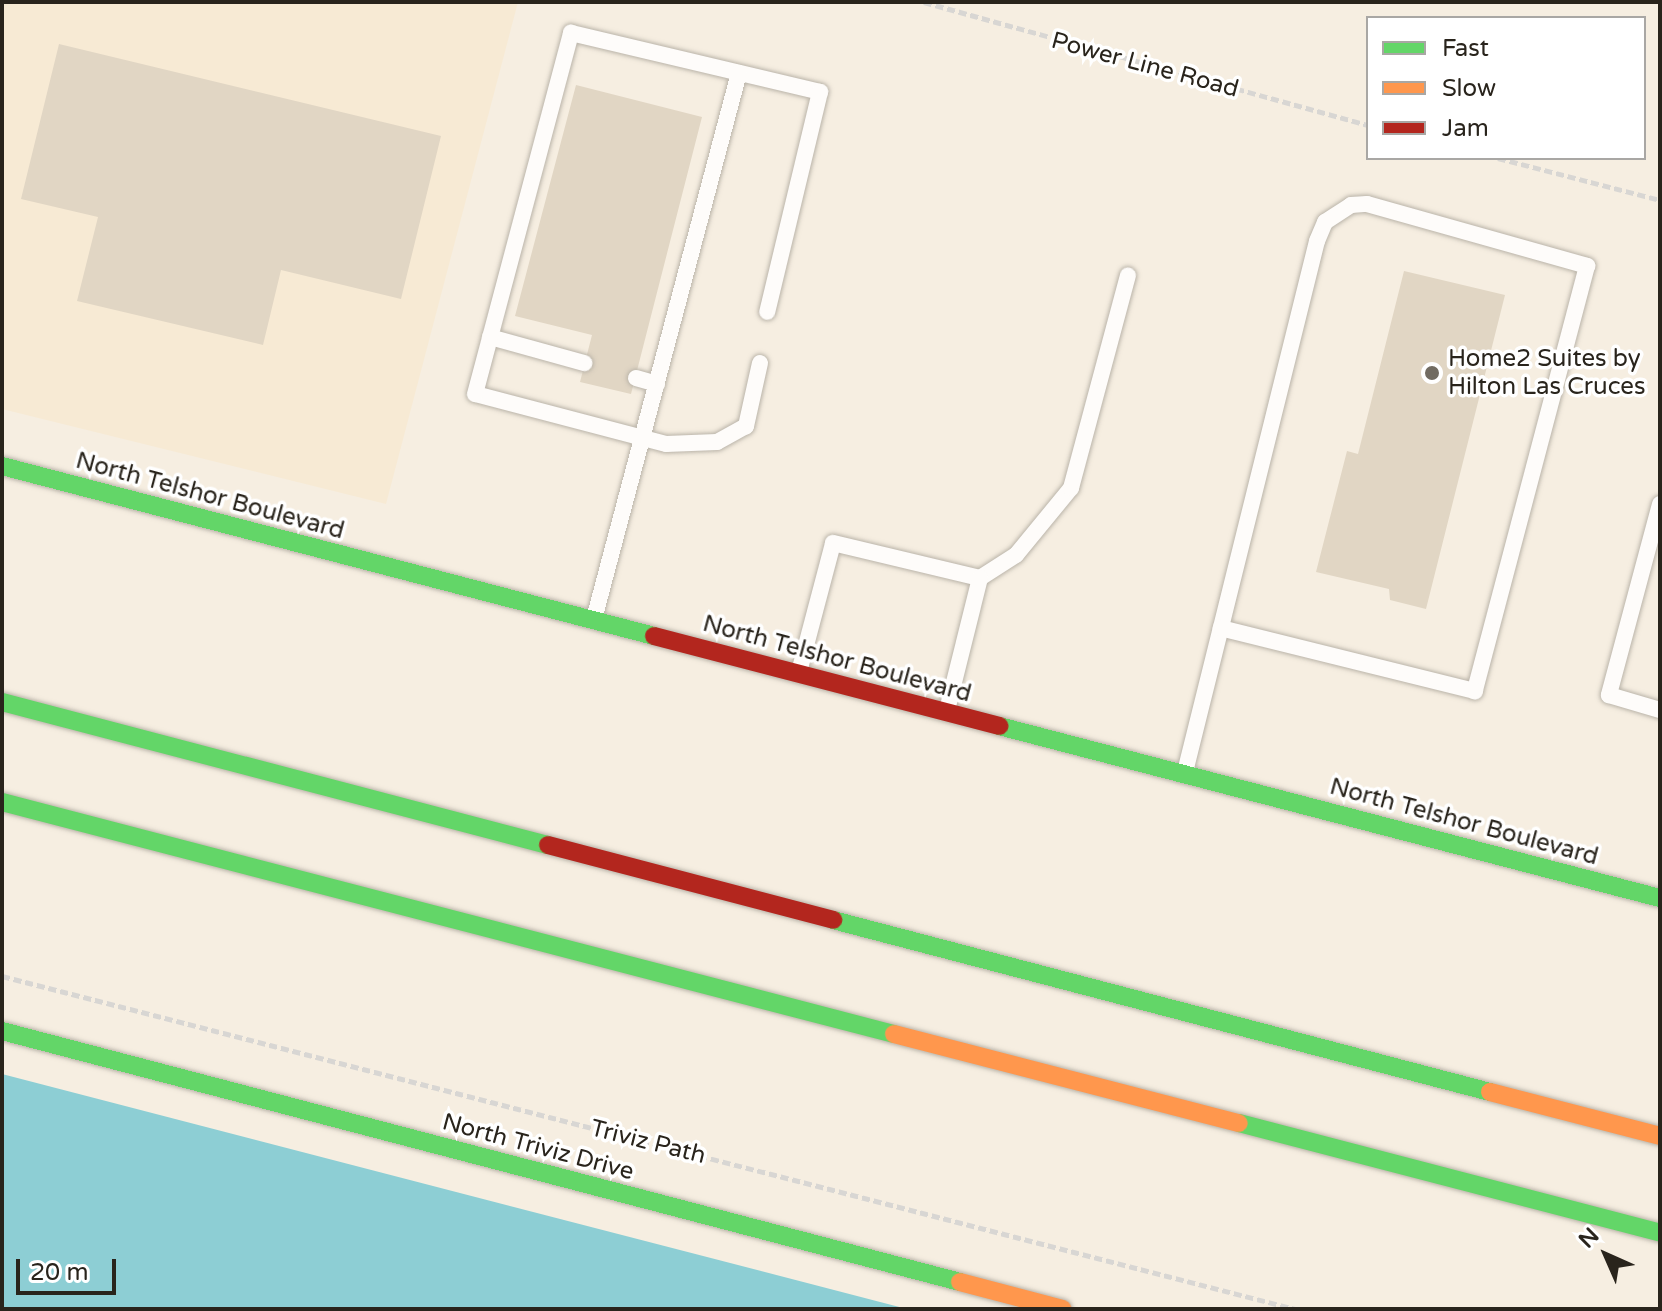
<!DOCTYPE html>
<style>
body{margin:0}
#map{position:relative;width:1662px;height:1311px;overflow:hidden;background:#f6eee1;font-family:"Varela Round",sans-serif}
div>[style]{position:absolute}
.built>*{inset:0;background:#f7ead4}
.water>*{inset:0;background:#8dced4}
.building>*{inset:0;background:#e1d6c4}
.path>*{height:5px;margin-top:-2.5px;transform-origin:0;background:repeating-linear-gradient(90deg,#d8d6d3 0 8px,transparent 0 12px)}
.roads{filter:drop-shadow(0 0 2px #bab4a9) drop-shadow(0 0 2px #bab4a9)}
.lane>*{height:16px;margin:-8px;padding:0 8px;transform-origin:8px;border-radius:8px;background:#fefcfa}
.fast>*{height:18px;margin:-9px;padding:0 9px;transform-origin:9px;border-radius:9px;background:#63d668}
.slow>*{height:18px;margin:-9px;padding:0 9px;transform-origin:9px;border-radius:9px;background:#ff974d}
.jam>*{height:18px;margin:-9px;padding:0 9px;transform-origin:9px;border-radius:9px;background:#b3261e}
.dots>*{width:22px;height:22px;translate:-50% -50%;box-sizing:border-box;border:4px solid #fff;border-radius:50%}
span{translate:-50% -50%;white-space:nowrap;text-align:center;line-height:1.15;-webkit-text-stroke:7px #fff;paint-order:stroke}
.street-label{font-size:24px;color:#29241c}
.poi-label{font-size:24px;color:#29241c}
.left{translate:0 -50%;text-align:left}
.frame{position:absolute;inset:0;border:4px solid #29241c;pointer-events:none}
.legend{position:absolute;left:1366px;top:16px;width:280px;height:144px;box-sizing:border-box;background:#fff;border:2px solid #a9a7a4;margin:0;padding:10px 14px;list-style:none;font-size:24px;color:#29241c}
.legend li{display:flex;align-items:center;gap:16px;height:40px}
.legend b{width:40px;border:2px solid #a9a7a4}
.north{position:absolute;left:1566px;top:1215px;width:80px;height:80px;-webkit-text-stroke:6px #fff;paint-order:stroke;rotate:315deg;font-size:22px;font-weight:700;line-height:32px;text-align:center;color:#29241c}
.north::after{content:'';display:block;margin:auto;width:28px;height:36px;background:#29241c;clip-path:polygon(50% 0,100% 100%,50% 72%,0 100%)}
.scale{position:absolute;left:16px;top:1259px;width:100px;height:36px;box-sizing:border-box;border:4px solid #29241c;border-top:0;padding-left:10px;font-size:24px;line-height:28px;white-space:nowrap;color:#29241c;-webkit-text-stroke:6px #fff;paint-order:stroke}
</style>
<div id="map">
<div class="built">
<div style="clip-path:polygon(2px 2px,518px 2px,386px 504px,2px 409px)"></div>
</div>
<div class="water">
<div style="clip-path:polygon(2px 1074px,907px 1309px,2px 1309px)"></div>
</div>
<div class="building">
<div style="clip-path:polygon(59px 44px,441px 136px,401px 299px,281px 270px,263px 345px,77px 301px,98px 217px,21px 199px)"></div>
<div style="clip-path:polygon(576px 85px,702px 117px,631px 394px,580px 382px,592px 335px,515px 316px)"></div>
<div style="clip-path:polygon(1404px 271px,1505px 295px,1426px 609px,1390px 600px,1389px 589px,1316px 572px,1347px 451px,1358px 454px)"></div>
</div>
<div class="path">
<div style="left:924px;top:2px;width:461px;rotate:15.5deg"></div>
<div style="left:1498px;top:158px;width:167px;rotate:14.5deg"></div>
<div style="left:2px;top:976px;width:1335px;rotate:14.44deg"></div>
</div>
<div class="roads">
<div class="lane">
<div style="left:490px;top:337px;width:98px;rotate:15.5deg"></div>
<div style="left:760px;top:363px;width:65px;rotate:102.5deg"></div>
<div style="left:746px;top:426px;width:33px;rotate:151deg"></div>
<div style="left:717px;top:442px;width:51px;rotate:177.8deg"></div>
<div style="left:666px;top:444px;width:197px;rotate:-165.3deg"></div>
<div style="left:475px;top:394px;width:374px;rotate:-75.1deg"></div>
<div style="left:571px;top:33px;width:256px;rotate:13.3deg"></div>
<div style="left:820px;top:92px;width:226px;rotate:103.5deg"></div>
<div style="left:636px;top:378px;width:22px;rotate:16deg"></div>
<div style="left:1660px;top:504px;width:198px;rotate:105deg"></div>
<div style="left:1609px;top:695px;width:53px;rotate:16.4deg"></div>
<div style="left:980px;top:578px;width:43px;rotate:-32.6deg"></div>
<div style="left:1016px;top:555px;width:87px;rotate:-50.6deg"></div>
<div style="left:1071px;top:488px;width:220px;rotate:-75deg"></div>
<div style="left:594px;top:619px;width:565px;rotate:-75.13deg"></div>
<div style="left:799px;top:672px;width:133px;rotate:-75.2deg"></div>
<div style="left:833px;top:543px;width:151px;rotate:13.4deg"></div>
<div style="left:980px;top:578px;width:136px;rotate:104deg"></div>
<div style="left:1185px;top:772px;width:547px;rotate:-76.04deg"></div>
<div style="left:1317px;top:241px;width:21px;rotate:-67deg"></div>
<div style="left:1325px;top:222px;width:31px;rotate:-33deg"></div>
<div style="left:1351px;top:205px;width:16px;rotate:-4deg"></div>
<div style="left:1367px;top:204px;width:229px;rotate:15.7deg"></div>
<div style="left:1587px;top:266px;width:440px;rotate:104.8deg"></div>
<div style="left:1475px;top:691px;width:262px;rotate:-166.1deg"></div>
</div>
<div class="fast">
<div style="left:2px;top:466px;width:674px;rotate:14.61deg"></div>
<div style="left:2px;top:702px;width:564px;rotate:14.68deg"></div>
<div style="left:999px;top:726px;width:683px;rotate:14.59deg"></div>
<div style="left:2px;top:802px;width:922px;rotate:14.58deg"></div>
<div style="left:833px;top:920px;width:679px;rotate:14.67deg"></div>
<div style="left:2px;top:1031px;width:990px;rotate:14.68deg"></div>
<div style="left:1239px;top:1123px;width:435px;rotate:14.6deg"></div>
</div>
<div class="slow">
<div style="left:894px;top:1034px;width:356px;rotate:14.5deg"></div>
<div style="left:1490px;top:1092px;width:176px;rotate:14.5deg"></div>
<div style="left:960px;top:1282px;width:106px;rotate:14.7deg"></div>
</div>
<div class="jam">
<div style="left:654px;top:636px;width:357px;rotate:14.6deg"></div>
<div style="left:548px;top:845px;width:295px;rotate:14.7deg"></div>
</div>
</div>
<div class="dots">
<div style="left:1432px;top:373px;background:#716b61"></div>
</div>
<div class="street-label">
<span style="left:1145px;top:65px;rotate:15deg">Power Line Road</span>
<span style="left:210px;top:496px;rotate:15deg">North Telshor Boulevard</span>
<span style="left:837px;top:659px;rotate:15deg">North Telshor Boulevard</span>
<span style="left:1464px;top:822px;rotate:15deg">North Telshor Boulevard</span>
<span style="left:648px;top:1142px;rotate:14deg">Triviz Path</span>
<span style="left:538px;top:1147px;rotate:15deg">North Triviz Drive</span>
</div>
<div class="poi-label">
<span class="left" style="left:1448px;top:373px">Home2 Suites by<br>Hilton Las Cruces</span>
</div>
<div class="frame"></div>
<ul class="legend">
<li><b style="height:10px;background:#63d668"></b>Fast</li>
<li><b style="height:10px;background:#ff974d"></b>Slow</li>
<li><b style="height:10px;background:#b3261e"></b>Jam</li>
</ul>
<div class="north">N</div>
<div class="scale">20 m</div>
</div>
